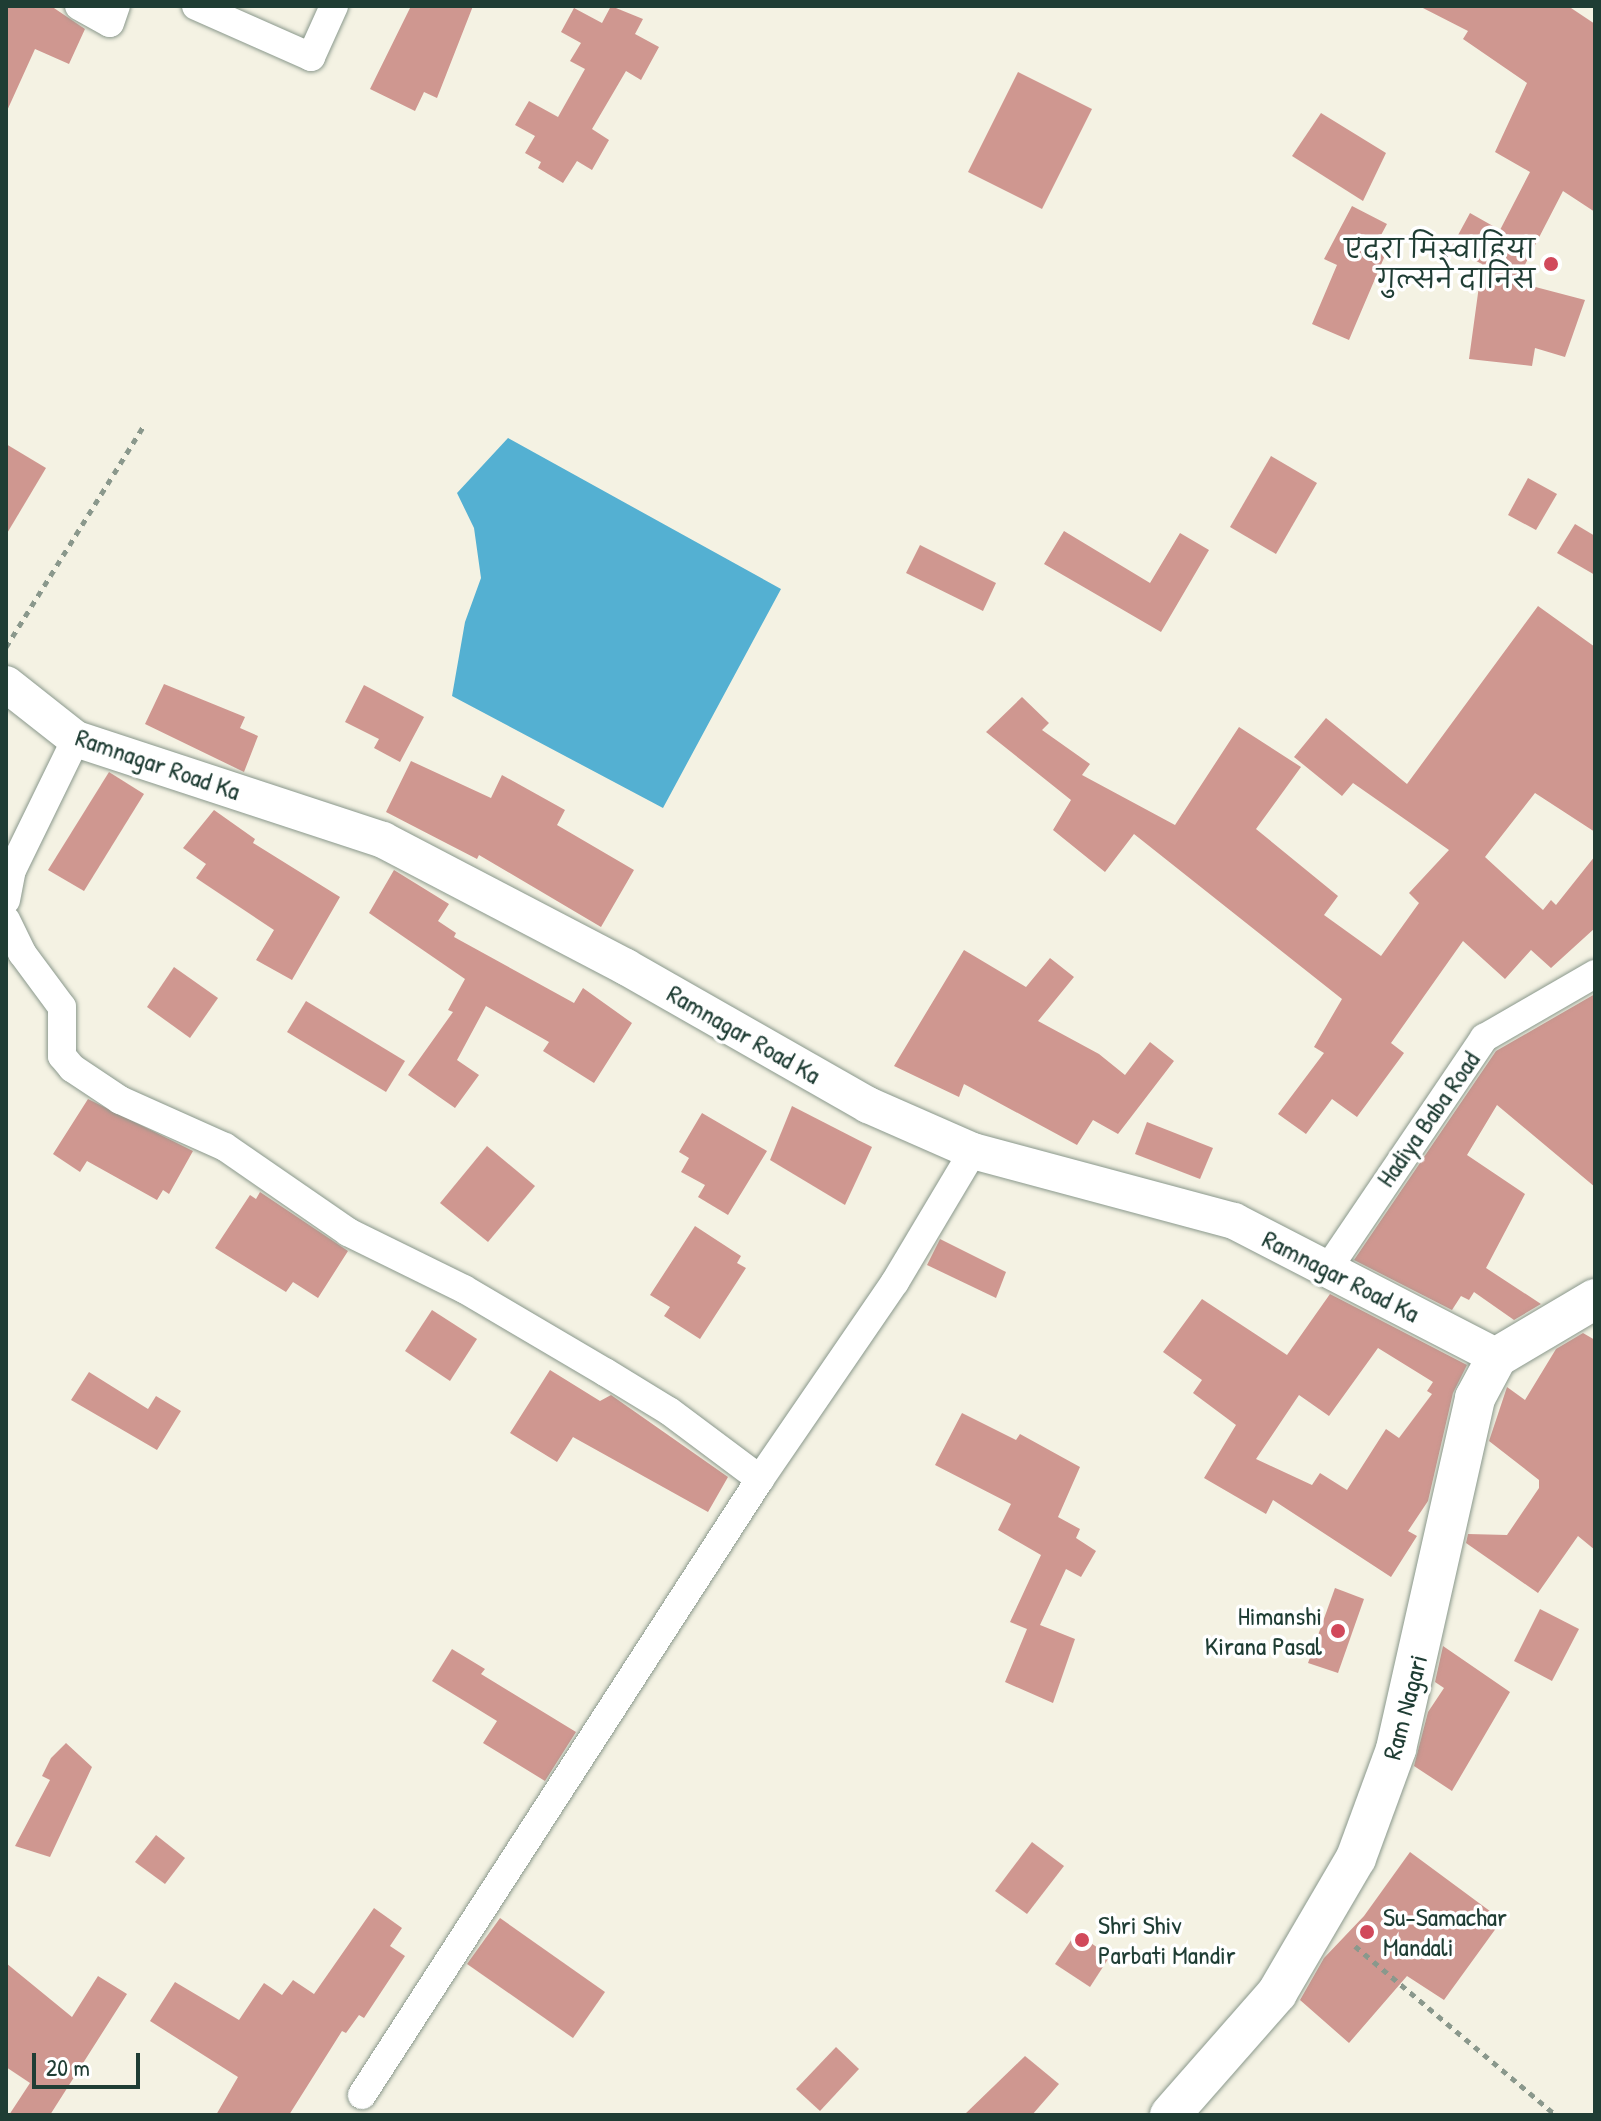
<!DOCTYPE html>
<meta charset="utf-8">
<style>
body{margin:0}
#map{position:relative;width:1601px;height:2121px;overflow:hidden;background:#f4f2e3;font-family:"Patrick Hand","Playpen Sans Deva",sans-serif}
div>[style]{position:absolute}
.water>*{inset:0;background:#54b0d2}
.building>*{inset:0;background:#cf9790}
.path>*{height:5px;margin-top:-2.5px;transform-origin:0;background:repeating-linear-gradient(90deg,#8a988c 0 6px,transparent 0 12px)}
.roads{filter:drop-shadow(0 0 2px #8a988c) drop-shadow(0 0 2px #8a988c)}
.minor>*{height:28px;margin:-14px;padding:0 14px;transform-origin:14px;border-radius:14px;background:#fff}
.tertiary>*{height:36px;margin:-18px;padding:0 18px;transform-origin:18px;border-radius:18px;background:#fff}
.secondary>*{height:40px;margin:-20px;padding:0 20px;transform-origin:20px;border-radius:20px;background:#fff}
.dots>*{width:22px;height:22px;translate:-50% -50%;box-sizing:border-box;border:4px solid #fff;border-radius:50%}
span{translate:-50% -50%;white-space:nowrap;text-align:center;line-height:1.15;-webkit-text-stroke:7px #fff;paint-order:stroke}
.poi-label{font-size:26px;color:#1f3d34}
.right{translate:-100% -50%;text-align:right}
.left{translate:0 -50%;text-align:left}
.street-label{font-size:26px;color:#1f3d34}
.frame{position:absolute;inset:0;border:8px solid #1f3d34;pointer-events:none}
.scale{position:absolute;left:32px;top:2053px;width:108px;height:36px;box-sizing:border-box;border:4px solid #1f3d34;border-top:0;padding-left:10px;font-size:24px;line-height:28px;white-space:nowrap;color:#1f3d34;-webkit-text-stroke:6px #fff;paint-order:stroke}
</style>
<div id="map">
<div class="water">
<div style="clip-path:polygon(508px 438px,781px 589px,663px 808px,452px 696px,465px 622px,481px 578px,474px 528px,457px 493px)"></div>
</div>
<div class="building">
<div style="clip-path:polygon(6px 6px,51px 6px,85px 29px,69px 64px,35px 49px,6px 113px)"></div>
<div style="clip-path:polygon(411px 6px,473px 6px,437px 98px,424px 92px,415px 111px,370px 89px)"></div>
<div style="clip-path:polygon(611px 6px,643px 19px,635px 34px,659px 47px,641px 80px,626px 71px,592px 129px,609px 140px,592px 170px,577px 161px,563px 183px,538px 168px,541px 162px,525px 153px,535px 136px,515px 125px,529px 101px,558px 117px,585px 69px,570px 61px,581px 43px,561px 32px,574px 8px,602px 23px)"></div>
<div style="clip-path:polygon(1419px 6px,1568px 6px,1595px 24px,1595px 212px,1563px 191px,1516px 282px,1585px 300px,1565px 357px,1535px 348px,1532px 366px,1469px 359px,1482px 264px,1451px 248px,1470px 213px,1500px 230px,1530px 172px,1495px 152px,1527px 83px,1463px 39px,1468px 31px)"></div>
<div style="clip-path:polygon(1018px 72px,1092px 109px,1042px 209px,968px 172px)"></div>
<div style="clip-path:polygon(1321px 113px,1386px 153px,1363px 201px,1292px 156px)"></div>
<div style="clip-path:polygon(1352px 206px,1387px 224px,1374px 248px,1386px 253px,1349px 340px,1312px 324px,1337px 265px,1324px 259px)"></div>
<div style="clip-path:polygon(6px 444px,46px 468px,6px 535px)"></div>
<div style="clip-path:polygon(1271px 456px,1317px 483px,1276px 554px,1230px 527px)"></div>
<div style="clip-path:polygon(1528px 478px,1557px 494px,1536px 530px,1508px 515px)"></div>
<div style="clip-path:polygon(1575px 524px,1595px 536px,1595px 575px,1557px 553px)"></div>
<div style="clip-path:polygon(1064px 531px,1150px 583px,1180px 533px,1209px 550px,1161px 632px,1044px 564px)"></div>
<div style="clip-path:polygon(920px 545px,996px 583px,983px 611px,906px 573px)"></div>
<div style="clip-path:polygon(1538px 606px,1595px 647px,1595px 832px,1535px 793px,1485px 857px,1543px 910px,1551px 900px,1556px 905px,1595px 856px,1595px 928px,1551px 968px,1531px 950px,1505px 979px,1463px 941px,1391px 1043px,1404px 1053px,1357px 1117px,1332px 1099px,1306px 1134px,1278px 1114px,1324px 1053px,1314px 1047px,1342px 999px,1134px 834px,1105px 872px,1053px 830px,1071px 800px,986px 732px,1022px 697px,1049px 723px,1042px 730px,1090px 764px,1082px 775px,1175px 825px,1239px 727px,1301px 767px,1256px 829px,1338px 896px,1324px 915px,1381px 956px,1419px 903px,1409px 893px,1449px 850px,1353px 783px,1342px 796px,1294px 757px,1326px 718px,1407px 784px)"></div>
<div style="clip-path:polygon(164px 684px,245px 717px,240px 728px,258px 736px,244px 772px,145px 724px)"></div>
<div style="clip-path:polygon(364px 685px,424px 717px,400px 762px,374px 748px,379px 739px,345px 722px)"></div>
<div style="clip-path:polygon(411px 761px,491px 798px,502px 775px,565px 810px,557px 825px,634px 870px,601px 927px,479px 855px,477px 859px,386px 812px)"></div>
<div style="clip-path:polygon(109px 772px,144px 794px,84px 891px,48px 870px)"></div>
<div style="clip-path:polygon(214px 810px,255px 839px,253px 843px,340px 897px,292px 980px,256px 960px,274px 930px,196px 878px,206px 864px,183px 848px)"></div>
<div style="clip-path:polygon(394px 870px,449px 904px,438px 921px,456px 933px,454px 937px,574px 1003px,583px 988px,632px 1023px,594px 1083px,543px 1051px,549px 1042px,486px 1006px,457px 1060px,479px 1075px,455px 1108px,408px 1075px,453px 1012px,448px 1010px,465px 979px,369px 913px)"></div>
<div style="clip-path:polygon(964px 950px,1026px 987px,1050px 958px,1074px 977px,1038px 1021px,1099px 1054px,1125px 1075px,1150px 1042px,1174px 1061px,1118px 1134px,1093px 1120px,1077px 1145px,964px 1084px,959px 1097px,894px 1066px)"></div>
<div style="clip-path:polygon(174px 967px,218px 998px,190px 1038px,147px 1007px)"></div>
<div style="clip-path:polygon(1595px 994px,1595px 1187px,1497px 1105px,1467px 1155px,1525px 1194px,1486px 1268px,1541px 1304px,1514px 1320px,1474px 1292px,1469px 1300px,1461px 1296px,1452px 1310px,1354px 1260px,1496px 1051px)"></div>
<div style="clip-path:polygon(306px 1001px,405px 1061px,386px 1092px,287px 1032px)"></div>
<div style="clip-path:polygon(88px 1099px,193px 1151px,169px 1194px,163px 1190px,157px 1200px,87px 1161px,80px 1172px,53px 1154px)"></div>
<div style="clip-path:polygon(792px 1106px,872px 1147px,845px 1205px,770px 1160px)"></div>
<div style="clip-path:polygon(702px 1113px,767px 1151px,728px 1215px,698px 1197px,705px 1185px,681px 1172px,689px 1158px,679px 1152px)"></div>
<div style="clip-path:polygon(1147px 1122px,1213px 1148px,1200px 1179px,1135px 1154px)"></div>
<div style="clip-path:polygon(487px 1146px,535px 1186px,488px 1242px,440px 1203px)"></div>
<div style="clip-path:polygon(260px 1192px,348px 1251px,318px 1298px,293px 1282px,286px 1292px,215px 1248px,250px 1195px,256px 1199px)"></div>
<div style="clip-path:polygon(695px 1226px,741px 1256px,737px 1263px,746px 1268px,700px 1339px,664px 1316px,670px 1307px,650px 1295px)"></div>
<div style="clip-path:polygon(940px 1239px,1006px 1272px,996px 1298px,927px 1265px)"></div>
<div style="clip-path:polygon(evenodd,1330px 1294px,1467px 1365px,1453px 1393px,1428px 1501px,1408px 1531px,1417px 1536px,1391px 1577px,1273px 1500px,1266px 1514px,1204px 1478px,1236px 1425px,1193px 1393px,1202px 1380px,1163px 1352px,1202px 1299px,1287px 1355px,1330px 1294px,1378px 1348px,1433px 1382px,1427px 1391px,1432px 1394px,1399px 1438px,1386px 1429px,1347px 1490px,1320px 1473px,1312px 1485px,1256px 1459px,1299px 1395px,1329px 1416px,1378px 1348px)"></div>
<div style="clip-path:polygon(432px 1310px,477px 1339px,450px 1381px,405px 1351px)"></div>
<div style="clip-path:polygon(1583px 1333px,1595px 1340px,1595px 1550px,1578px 1536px,1538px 1593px,1466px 1543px,1468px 1534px,1507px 1535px,1539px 1488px,1539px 1480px,1489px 1441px,1507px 1387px,1525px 1400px,1556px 1349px)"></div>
<div style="clip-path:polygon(550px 1370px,600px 1401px,611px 1395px,728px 1477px,708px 1512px,573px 1437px,557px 1462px,510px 1433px)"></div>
<div style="clip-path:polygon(89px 1372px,148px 1409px,156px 1396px,181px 1411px,157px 1450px,71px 1400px)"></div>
<div style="clip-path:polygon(962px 1413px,1016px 1440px,1020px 1434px,1080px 1467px,1058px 1517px,1080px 1529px,1076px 1538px,1096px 1551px,1081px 1577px,1066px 1569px,1040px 1625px,1075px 1639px,1053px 1703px,1005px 1682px,1027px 1629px,1010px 1622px,1041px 1555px,998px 1530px,1011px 1504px,935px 1465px)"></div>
<div style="clip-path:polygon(1335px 1588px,1364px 1599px,1338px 1673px,1308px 1663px)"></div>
<div style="clip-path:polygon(1540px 1609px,1579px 1629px,1552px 1681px,1514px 1661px)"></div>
<div style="clip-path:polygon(1443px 1646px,1510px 1692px,1452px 1791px,1414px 1766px,1428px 1712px,1444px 1688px,1435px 1682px)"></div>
<div style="clip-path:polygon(452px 1649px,485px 1669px,481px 1674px,576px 1732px,545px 1781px,483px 1743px,497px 1721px,432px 1681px)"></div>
<div style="clip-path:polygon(66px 1743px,92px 1767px,50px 1857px,15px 1846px,50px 1780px,42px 1776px,51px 1758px)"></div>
<div style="clip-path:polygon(156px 1835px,185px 1858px,165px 1884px,135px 1862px)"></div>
<div style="clip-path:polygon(1032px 1842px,1064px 1866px,1027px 1914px,995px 1891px)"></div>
<div style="clip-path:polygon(1410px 1852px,1502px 1920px,1444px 2000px,1407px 1976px,1349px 2043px,1300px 2000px,1324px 1958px,1364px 1916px)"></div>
<div style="clip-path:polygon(374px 1908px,402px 1928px,390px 1946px,405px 1956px,364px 2018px,359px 2015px,346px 2033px,342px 2031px,289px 2115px,216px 2115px,238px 2077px,150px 2021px,175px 1982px,239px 2020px,264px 1983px,282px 1995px,293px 1980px,314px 1994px)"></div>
<div style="clip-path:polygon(500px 1918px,605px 1992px,573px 2038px,467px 1964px)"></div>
<div style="clip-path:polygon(1076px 1933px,1110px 1956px,1090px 1987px,1055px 1964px)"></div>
<div style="clip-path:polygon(6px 1963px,72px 2017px,98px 1976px,127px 1994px,50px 2115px,9px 2115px,30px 2083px,6px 2067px)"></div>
<div style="clip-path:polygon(836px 2047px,859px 2069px,820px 2111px,796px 2089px)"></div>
<div style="clip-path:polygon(1025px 2056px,1059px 2084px,1032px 2115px,964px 2115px)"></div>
</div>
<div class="path">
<div style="left:6px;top:647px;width:259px;rotate:-58.1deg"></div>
<div style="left:1355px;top:1946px;width:263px;rotate:40.1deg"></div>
</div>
<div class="roads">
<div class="minor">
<div style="left:79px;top:6px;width:35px;rotate:29deg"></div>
<div style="left:110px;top:23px;width:18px;rotate:-71deg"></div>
<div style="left:196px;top:6px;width:126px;rotate:23.9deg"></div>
<div style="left:311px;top:57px;width:56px;rotate:-65.7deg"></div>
<div style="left:6px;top:900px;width:31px;rotate:-79deg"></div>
<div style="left:12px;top:870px;width:146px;rotate:-64deg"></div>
<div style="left:6px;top:920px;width:37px;rotate:64deg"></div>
<div style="left:22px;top:953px;width:67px;rotate:53.5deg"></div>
<div style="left:62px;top:1007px;width:49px;rotate:90deg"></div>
<div style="left:62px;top:1056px;width:16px;rotate:50deg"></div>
<div style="left:72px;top:1068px;width:58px;rotate:33.7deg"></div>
<div style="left:120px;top:1100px;width:115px;rotate:24.1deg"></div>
<div style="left:225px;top:1147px;width:150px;rotate:34.6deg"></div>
<div style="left:348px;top:1232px;width:129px;rotate:26.2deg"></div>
<div style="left:464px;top:1289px;width:164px;rotate:30.5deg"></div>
<div style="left:605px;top:1372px;width:75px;rotate:31.4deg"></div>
<div style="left:669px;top:1411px;width:114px;rotate:36.8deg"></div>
<div style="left:760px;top:1479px;width:239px;rotate:-55.6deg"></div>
<div style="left:895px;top:1282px;width:152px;rotate:-59.2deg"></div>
<div style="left:1329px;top:1267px;width:277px;rotate:-55.9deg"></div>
<div style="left:1484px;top:1038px;width:128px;rotate:-30deg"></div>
<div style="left:362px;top:2095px;width:733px;rotate:-57.13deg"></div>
</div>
<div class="tertiary">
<div style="left:6px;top:684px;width:89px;rotate:38.2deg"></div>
<div style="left:76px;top:739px;width:323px;rotate:18.2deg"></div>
<div style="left:383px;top:840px;width:274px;rotate:27.6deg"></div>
<div style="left:626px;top:967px;width:279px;rotate:29.7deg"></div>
<div style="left:868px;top:1105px;width:115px;rotate:23.7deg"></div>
<div style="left:973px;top:1151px;width:270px;rotate:15deg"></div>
<div style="left:1234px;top:1221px;width:296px;rotate:27.3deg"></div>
</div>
<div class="secondary">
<div style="left:1170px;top:2115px;width:162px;rotate:-48.7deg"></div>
<div style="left:1277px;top:1993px;width:156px;rotate:-59.7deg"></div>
<div style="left:1356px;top:1858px;width:116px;rotate:-69.8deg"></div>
<div style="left:1396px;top:1749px;width:360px;rotate:-77.3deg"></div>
<div style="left:1475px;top:1398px;width:47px;rotate:-61.8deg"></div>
<div style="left:1497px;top:1357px;width:114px;rotate:-30.6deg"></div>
</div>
</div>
<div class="dots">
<div style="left:1551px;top:264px;background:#d1495b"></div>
<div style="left:1338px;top:1631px;background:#d1495b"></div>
<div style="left:1367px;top:1932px;background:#d1495b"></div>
<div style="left:1082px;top:1940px;background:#d1495b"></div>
</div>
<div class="poi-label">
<span class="right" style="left:1535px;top:264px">एदरा मिस्वाहिया<br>गुल्सने दानिस</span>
<span class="right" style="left:1322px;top:1631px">Himanshi<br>Kirana Pasal</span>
<span class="left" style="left:1383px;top:1932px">Su-Samachar<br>Mandali</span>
<span class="left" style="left:1098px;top:1940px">Shri Shiv<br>Parbati Mandir</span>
</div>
<div class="street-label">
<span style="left:158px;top:764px;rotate:19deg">Ramnagar Road Ka</span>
<span style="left:744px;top:1034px;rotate:30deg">Ramnagar Road Ka</span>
<span style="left:1428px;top:1119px;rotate:-55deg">Hadiya Baba Road</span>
<span style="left:1341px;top:1276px;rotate:27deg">Ramnagar Road Ka</span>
<span style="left:1405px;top:1707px;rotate:-75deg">Ram Nagari</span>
</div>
<div class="frame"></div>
<div class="scale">20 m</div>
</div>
